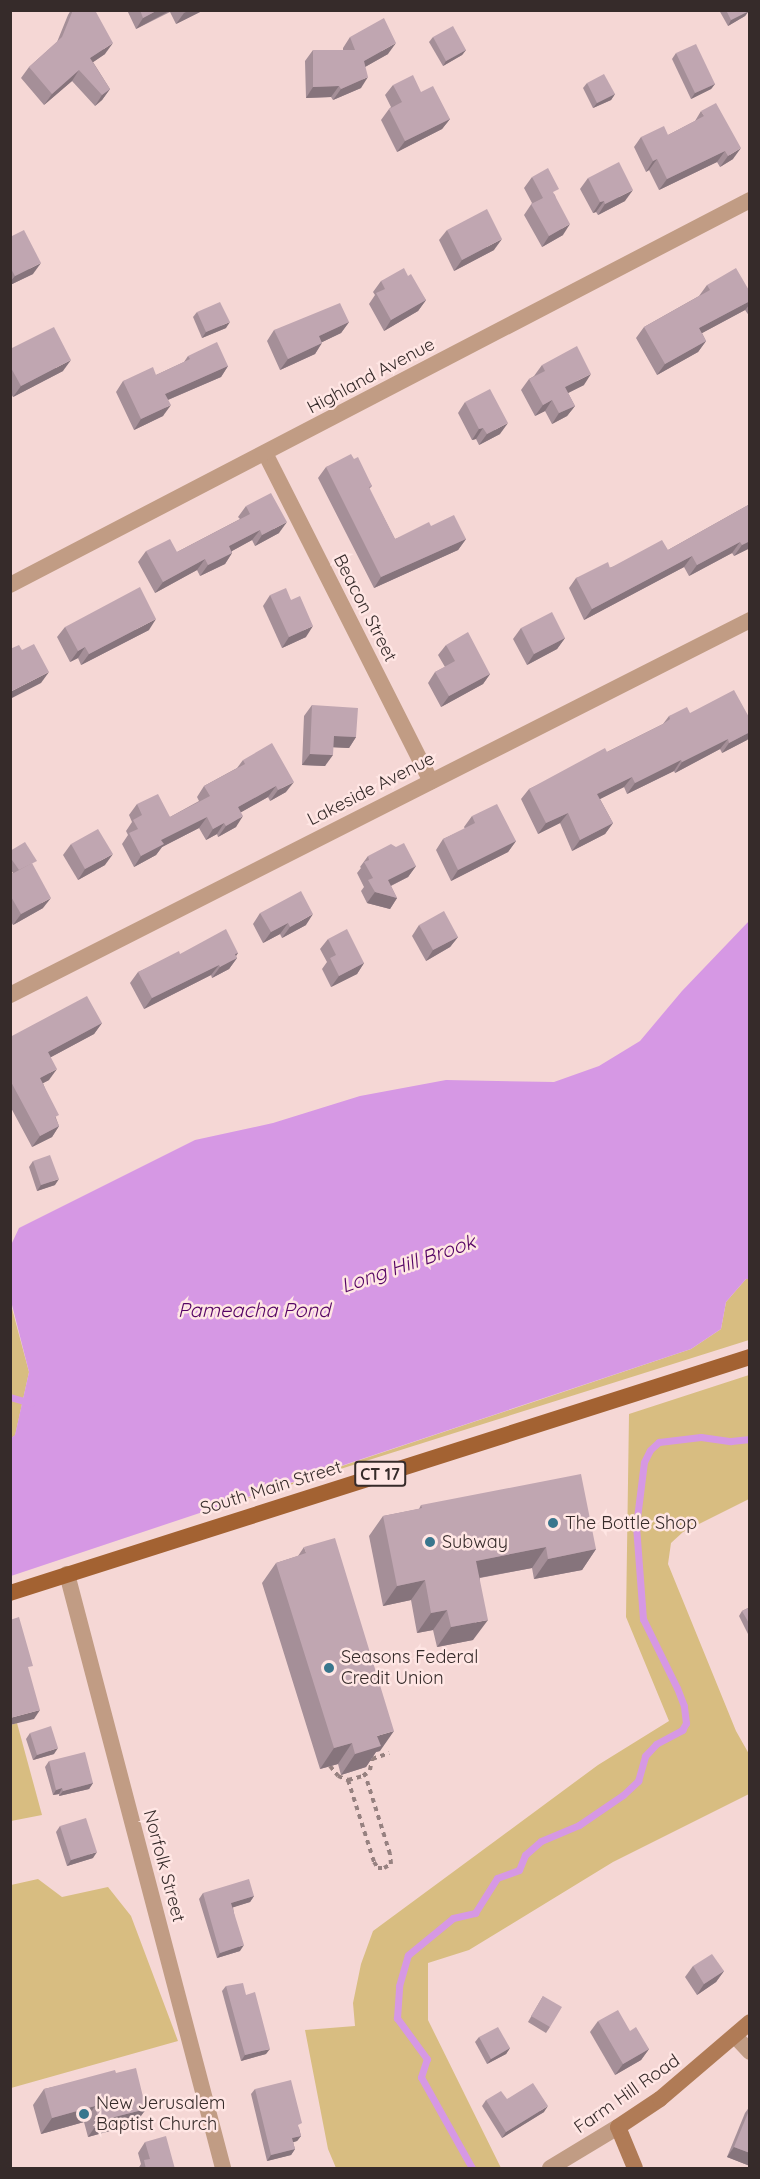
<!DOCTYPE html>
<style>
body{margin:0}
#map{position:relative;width:760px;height:2179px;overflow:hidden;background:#f5d7d5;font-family:Quicksand,sans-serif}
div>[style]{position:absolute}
.green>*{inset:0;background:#d8bd81}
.water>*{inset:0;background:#d698e4}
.stream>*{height:7px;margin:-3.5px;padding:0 3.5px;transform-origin:3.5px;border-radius:3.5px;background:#d698e4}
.path>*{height:4px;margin-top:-2px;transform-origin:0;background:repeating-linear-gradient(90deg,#968180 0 4.5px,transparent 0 9px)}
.minor>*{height:16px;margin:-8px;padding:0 8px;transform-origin:8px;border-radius:8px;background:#c19c84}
.tertiary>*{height:16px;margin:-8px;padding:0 8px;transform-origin:8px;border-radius:8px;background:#c19c84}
.secondary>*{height:16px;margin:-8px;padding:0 8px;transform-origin:8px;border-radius:8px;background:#b07b56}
.primary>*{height:16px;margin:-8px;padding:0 8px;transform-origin:8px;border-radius:8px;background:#a36232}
.wall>*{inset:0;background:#a58f98}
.shaded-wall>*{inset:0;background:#86747c}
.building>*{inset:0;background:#c0a6b1}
.dots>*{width:16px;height:16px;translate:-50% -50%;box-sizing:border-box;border:3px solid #ffe6e4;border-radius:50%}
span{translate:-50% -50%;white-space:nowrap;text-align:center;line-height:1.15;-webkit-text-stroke:5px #ffe6e4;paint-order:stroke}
.shield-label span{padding:2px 4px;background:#ffe6e4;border:2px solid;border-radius:4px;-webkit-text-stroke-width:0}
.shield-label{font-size:16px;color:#362b2a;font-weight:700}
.street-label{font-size:18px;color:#362b2a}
.poi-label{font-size:18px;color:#362b2a}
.left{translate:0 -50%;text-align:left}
.water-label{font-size:20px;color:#560565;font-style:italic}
.frame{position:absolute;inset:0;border:12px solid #362b2a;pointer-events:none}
</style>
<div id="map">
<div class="green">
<div style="clip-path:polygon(746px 1279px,749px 1279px,749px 1340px,217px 1508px,691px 1349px,721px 1329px,726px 1302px)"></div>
<div style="clip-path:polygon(10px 1301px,29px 1372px,15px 1436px,11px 1438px)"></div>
<div style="clip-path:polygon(749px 1375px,749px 1499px,683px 1532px,671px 1543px,668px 1564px,736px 1731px,749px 1754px,749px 1794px,613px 1862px,469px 1950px,428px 1963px,428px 2020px,501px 2168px,336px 2168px,328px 2149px,305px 2030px,355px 2026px,353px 2003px,361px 1964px,373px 1931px,598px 1765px,669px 1721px,626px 1617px,629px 1414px)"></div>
<div style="clip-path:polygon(17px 1723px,42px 1815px,11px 1821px,11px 1725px)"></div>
<div style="clip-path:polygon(38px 1879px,62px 1897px,108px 1887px,131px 1916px,178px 2041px,11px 2088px,11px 1885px)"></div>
</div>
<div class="water">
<div style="clip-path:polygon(749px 921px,749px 1279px,746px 1279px,726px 1302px,721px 1329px,691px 1349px,11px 1576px,11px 1438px,15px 1435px,29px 1372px,11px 1301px,11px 1245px,19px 1228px,195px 1140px,273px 1123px,360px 1096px,446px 1080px,554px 1082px,599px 1066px,640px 1041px,682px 991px)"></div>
</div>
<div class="stream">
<div style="left:10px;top:1397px;width:22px;rotate:16deg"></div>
<div style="left:472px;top:2168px;width:104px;rotate:-119.3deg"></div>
<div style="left:421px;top:2077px;width:19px;rotate:-72deg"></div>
<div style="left:427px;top:2059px;width:51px;rotate:-126.2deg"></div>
<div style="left:397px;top:2018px;width:32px;rotate:-86deg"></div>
<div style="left:399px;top:1986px;width:32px;rotate:-74deg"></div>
<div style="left:408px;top:1955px;width:58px;rotate:-39.4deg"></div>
<div style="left:453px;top:1918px;width:23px;rotate:-13deg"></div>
<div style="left:475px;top:1913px;width:41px;rotate:-57.8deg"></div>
<div style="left:497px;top:1878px;width:23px;rotate:-20deg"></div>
<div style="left:519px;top:1870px;width:16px;rotate:-68deg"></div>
<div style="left:525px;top:1855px;width:21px;rotate:-41deg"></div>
<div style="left:541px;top:1841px;width:41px;rotate:-22.8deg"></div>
<div style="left:579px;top:1825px;width:53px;rotate:-34.3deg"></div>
<div style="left:623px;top:1795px;width:21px;rotate:-43deg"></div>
<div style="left:638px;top:1781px;width:26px;rotate:-74deg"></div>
<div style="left:645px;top:1756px;width:16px;rotate:-47deg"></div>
<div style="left:656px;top:1744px;width:30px;rotate:-28deg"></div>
<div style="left:682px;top:1730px;width:8px;rotate:-60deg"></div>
<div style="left:686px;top:1723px;width:17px;rotate:-97deg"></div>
<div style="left:684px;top:1706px;width:19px;rotate:-111deg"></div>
<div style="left:677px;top:1688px;width:77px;rotate:-116.2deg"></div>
<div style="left:643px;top:1619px;width:93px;rotate:-94.3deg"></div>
<div style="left:636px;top:1526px;width:64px;rotate:-82.9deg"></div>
<div style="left:644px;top:1462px;width:13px;rotate:-63deg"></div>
<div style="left:650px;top:1450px;width:12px;rotate:-42deg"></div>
<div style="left:659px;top:1442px;width:42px;rotate:-6.8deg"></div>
<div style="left:701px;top:1437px;width:30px;rotate:8deg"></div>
<div style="left:731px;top:1441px;width:19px;rotate:-6deg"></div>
</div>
<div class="path">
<div style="left:330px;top:1766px;width:13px;rotate:51deg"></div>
<div style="left:338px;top:1776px;width:11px;rotate:22deg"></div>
<div style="left:348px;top:1780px;width:16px;rotate:-15deg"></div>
<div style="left:363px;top:1776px;width:9px;rotate:-41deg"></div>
<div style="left:370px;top:1770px;width:11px;rotate:-80deg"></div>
<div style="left:372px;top:1759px;width:18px;rotate:-19deg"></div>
<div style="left:348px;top:1780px;width:86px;rotate:72.4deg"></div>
<div style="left:374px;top:1862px;width:7px;rotate:56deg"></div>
<div style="left:378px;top:1868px;width:6px"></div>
<div style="left:384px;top:1868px;width:8px;rotate:-30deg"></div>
<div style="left:391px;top:1864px;width:10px;rotate:-96deg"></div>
<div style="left:390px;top:1854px;width:84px;rotate:-107.4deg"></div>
</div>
<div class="minor">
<div style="left:265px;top:453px;width:368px;rotate:63.2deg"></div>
<div style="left:10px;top:995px;width:830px;rotate:-26.87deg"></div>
<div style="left:67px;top:1574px;width:614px;rotate:75.28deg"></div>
<div style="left:735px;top:2036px;width:22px;rotate:47deg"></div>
<div style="left:550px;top:2168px;width:79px;rotate:-31.1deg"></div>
</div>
<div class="tertiary">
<div style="left:10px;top:585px;width:834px;rotate:-27.49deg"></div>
</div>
<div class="secondary">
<div style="left:635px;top:2168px;width:44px;rotate:-112.5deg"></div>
<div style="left:618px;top:2127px;width:50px;rotate:-33.7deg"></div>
<div style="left:660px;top:2099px;width:118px;rotate:-40.5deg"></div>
</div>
<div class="primary">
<div style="left:10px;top:1593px;width:777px;rotate:-17.69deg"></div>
</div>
<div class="wall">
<div style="clip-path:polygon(71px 10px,92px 10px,105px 54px,93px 62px,110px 89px,102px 100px,95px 106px,72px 81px,44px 105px,21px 78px,29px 67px,57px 42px,68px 15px)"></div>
<div style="clip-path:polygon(127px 10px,204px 10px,176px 24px,170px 12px,136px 29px)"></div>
<div style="clip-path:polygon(719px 10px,749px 10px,745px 16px,728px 26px)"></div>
<div style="clip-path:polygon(350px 37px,388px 54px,365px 67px,361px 88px,333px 100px,331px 97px,306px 98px,305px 61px,313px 50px,343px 50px,343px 48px)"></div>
<div style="clip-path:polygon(433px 37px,466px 50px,462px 55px,443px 66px,429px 42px)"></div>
<div style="clip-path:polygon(676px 53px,715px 84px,711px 89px,691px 99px,672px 59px)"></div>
<div style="clip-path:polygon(587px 83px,615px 94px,611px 100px,593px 108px,583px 88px)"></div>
<div style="clip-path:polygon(393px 85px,450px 119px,442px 129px,397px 152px,381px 120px,389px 109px,391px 107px,385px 95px)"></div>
<div style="clip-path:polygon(701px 111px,733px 159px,720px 167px,717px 162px,659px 190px,649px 170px,646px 172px,634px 147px,641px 137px,668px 135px,695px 121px)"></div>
<div style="clip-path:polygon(532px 177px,555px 195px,563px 235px,542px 247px,524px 215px,532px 203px,524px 188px)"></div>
<div style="clip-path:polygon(588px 178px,625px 201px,598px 215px,596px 212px,593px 213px,580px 189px)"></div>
<div style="clip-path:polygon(447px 230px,494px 250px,454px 271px,439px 240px)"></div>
<div style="clip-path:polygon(10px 237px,33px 274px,10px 285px)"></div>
<div style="clip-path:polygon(408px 276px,426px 300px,418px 311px,384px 331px,369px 304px,375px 295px,373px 292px,381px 281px)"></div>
<div style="clip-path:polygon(707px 285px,750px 292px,750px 317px,745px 310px,702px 333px,706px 341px,698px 352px,657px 375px,636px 338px,644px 327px,699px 296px)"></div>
<div style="clip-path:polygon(197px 312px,226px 328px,202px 338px,193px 317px)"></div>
<div style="clip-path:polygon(349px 322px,341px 333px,322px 342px,315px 354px,280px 370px,267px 341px,274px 330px)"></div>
<div style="clip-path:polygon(10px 349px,63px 371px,13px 397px,10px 392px)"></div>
<div style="clip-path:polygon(188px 356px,228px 366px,221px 377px,168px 400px,163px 416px,134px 430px,116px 392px,123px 381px,156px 375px,184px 362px)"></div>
<div style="clip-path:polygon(542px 365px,584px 385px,568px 393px,575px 406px,567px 416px,552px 424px,545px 411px,535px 416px,521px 390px,529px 379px,534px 376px)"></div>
<div style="clip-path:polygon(465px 402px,500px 434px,479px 445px,476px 439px,472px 440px,458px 413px)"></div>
<div style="clip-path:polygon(354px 459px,372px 486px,369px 489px,395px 539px,431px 526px,466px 539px,458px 550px,374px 588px,318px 478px,326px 467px)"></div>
<div style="clip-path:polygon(750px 504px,750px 548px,734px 556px,732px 553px,689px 576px,684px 567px,584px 620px,569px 588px,576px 578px,668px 550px)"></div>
<div style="clip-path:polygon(246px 506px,279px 533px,255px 546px,252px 540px,232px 551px,232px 553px,225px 564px,200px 576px,197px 570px,155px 593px,138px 562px,146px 551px,177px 552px,240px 519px,238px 517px)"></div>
<div style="clip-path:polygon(270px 595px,291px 600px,306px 637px,282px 648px,263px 606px)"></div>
<div style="clip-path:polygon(65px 627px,149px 630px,81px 665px,78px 658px,70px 662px,57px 637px)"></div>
<div style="clip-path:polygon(521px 628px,565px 638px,557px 649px,527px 665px,513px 639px)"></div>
<div style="clip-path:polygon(446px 645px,490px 674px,483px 684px,441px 707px,428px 683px,435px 672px,445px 667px,438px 655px)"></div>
<div style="clip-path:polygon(312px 705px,356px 737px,349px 748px,333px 747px,325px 766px,302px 765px,304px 716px)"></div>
<div style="clip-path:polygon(690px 713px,750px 719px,750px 737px,747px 740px,722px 753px,720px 749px,675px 773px,674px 771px,627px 794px,624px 787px,600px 799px,613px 823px,605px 834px,572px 851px,560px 823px,538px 834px,521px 799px,529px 789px,607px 752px,663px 724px,669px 716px)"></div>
<div style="clip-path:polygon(243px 760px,286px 792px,270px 801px,268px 797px,241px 812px,236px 827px,218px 837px,217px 834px,206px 840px,199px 828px,162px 847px,156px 855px,134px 867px,122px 844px,128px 835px,126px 831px,132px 822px,129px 815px,137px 804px,170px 817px,199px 801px,197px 797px,204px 786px,237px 768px)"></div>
<div style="clip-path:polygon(472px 816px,516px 841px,508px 852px,451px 881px,436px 850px,443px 839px,465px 829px,464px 827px)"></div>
<div style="clip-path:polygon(71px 844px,105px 865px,78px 880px,63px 855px)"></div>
<div style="clip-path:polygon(10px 851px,33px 866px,43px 908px,13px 925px,10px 920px,10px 875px,13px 873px,10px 869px)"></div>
<div style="clip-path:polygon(368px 856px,416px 866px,408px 877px,391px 886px,397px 898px,390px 909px,367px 903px,361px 891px,364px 887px,357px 873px,361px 868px,360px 867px)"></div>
<div style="clip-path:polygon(260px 913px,306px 925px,282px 938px,280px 934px,263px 943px,253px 924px)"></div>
<div style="clip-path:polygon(419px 925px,458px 937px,450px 947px,426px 961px,412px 936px)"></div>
<div style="clip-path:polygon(328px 939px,364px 963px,357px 974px,331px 987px,322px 969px,327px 962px,320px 949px)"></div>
<div style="clip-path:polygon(238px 953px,236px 956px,237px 958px,229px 969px,212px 978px,211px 975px,144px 1009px,130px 983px,138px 972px,180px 954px)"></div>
<div style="clip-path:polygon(102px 1023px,94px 1034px,51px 1057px,49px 1080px,43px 1083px,59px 1126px,52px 1137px,32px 1147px,10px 1106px,10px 1037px)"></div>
<div style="clip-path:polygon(33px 1161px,55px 1185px,37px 1191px,29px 1167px)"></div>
<div style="clip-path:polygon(421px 1505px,596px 1549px,582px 1570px,534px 1579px,532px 1568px,480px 1578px,473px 1640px,437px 1647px,433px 1630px,417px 1633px,411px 1600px,383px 1606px,369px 1536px,383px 1516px,419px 1509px)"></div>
<div style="clip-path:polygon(304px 1547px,380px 1751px,376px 1752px,366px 1767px,341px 1775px,338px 1764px,320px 1769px,262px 1583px,276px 1563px,298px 1556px)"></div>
<div style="clip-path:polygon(750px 1607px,750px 1638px,739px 1616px,742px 1611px)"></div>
<div style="clip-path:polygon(30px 1733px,54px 1754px,33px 1760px,26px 1739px)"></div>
<div style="clip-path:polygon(49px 1761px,93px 1783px,89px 1789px,59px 1796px,59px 1794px,53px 1795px,45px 1767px)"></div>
<div style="clip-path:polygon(60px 1826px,93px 1858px,67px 1866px,56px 1832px)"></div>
<div style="clip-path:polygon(203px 1893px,254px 1896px,250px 1902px,233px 1907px,240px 1951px,217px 1958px,199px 1899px)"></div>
<div style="clip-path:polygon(693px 1966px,724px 1971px,716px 1982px,697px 1995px,685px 1977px)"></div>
<div style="clip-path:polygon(226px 1986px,246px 1995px,266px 2054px,241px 2061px,222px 1991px)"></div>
<div style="clip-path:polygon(543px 1996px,550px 2027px,546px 2033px,528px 2022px)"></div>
<div style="clip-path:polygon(598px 2021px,649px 2049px,641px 2060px,615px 2075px,590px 2032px)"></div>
<div style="clip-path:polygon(479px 2037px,510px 2048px,506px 2054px,487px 2064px,475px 2042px)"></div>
<div style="clip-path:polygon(116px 2073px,146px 2109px,135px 2124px,88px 2137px,84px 2122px,41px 2134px,33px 2105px,44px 2089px)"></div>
<div style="clip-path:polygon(255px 2089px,299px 2128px,301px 2136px,297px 2141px,293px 2142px,295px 2149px,291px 2155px,267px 2161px,251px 2094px)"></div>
<div style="clip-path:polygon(507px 2099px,544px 2112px,502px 2138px,482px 2106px,486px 2100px)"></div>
<div style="clip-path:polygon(750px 2106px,750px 2166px,727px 2157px,745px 2113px)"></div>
<div style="clip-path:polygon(145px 2142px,175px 2169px,138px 2169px,141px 2164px,138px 2153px)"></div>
</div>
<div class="shaded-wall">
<div style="clip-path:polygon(158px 10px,171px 10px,136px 29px,143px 18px)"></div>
<div style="clip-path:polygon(190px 10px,204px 10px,176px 24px,184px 13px)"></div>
<div style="clip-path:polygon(749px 11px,745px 16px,728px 26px,731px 20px)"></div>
<div style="clip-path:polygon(113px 43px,105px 54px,83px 69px,90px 58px)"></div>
<div style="clip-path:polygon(396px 43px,388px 54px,356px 72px,364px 61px)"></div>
<div style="clip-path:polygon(466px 50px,462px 55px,443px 66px,446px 61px)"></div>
<div style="clip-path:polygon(79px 70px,72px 81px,44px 105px,52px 94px)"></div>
<div style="clip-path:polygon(368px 77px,361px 88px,333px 100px,341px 89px)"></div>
<div style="clip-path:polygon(715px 84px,711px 89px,691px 99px,695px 93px)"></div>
<div style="clip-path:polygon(339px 86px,331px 97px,306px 98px,313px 87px)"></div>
<div style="clip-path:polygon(110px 89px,102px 100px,95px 106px,102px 95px)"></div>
<div style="clip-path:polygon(615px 94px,611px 100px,593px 108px,597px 103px)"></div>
<div style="clip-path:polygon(450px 119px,442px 129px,397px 152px,405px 141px)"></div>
<div style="clip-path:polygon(741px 148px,733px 159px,720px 167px,728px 156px)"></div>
<div style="clip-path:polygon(725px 151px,717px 162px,659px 190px,667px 179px)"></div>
<div style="clip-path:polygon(657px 159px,649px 170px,646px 172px,653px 161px)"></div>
<div style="clip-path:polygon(633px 190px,625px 201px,598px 215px,605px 204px)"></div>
<div style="clip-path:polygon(604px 201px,596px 212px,593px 213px,600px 202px)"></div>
<div style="clip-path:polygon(570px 224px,563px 235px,542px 247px,549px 236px)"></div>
<div style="clip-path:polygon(502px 239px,494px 250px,454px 271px,462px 260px)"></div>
<div style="clip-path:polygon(41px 263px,33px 274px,10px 285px,10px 282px,15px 276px)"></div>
<div style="clip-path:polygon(426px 300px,418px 311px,384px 331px,391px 320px)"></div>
<div style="clip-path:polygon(750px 301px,750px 304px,745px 310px,691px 339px,699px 328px)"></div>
<div style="clip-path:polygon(230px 322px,226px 328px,202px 338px,206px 332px)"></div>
<div style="clip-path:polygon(349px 322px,341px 333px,312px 347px,319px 336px)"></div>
<div style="clip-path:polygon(706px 341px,698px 352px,657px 375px,665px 364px)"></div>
<div style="clip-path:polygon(322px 343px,315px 354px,280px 370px,288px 359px)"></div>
<div style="clip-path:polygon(71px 360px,63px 371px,13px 397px,21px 386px)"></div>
<div style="clip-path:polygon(228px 366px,221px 377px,158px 404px,165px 394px)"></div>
<div style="clip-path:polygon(591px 374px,584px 385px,558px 398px,565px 387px)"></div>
<div style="clip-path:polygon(552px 400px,545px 411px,535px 416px,543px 405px)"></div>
<div style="clip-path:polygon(171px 405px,163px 416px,134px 430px,141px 419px)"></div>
<div style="clip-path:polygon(575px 406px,567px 416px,552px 424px,559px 413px)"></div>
<div style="clip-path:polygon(508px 423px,500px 434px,479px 445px,487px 434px)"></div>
<div style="clip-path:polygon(483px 428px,476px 439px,472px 440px,479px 429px)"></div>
<div style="clip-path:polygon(287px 522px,279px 533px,255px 546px,262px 535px)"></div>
<div style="clip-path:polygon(260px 530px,252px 540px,221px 557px,229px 546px)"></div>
<div style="clip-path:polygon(466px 539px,458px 550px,374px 588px,381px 577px)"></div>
<div style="clip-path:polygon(750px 541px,750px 548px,734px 556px,742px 545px)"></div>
<div style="clip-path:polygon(740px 542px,732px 553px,689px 576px,697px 565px)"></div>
<div style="clip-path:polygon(232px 553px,225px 564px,200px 576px,208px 565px)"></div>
<div style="clip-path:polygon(692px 556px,684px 567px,584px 620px,592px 609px)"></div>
<div style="clip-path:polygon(205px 559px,197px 570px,155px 593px,163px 582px)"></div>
<div style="clip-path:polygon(156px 619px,149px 630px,81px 665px,89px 654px)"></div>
<div style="clip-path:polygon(313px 626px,306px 637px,282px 648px,289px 637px)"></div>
<div style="clip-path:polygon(565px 638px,557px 649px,527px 665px,534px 654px)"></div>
<div style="clip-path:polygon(85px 647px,78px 658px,70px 662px,78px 651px)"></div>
<div style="clip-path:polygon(49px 672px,41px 683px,10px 699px,10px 692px)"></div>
<div style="clip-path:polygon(490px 674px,483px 684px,441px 707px,449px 696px)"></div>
<div style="clip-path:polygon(750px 732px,750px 737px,747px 740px,722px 753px,729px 743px)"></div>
<div style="clip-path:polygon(334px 736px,356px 737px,349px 748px,326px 747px)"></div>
<div style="clip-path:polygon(728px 739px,720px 749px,675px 773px,682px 762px)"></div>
<div style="clip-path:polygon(310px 754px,333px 755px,325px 766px,302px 765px)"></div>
<div style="clip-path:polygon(681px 760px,674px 771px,627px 794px,635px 783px)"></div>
<div style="clip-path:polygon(632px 777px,624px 787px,590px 804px,597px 794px)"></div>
<div style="clip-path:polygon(294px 782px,286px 792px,270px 801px,278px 790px)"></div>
<div style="clip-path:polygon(276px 786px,268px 797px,231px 818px,238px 807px)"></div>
<div style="clip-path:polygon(568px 813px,560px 823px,538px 834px,546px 823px)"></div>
<div style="clip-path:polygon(243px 816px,236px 827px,218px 837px,226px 826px)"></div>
<div style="clip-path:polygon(207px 817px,199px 828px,162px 847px,156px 855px,134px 867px,141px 856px,161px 840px)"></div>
<div style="clip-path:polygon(224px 823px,217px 834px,206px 840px,213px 829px)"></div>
<div style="clip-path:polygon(613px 823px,605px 834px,572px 851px,580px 840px)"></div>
<div style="clip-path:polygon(516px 841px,508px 852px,451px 881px,458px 870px)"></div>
<div style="clip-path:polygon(113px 854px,105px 865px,78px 880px,85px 869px)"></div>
<div style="clip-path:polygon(416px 866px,408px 877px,380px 891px,388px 880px)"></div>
<div style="clip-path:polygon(375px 892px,397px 898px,390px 909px,367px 903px)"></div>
<div style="clip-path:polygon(51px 898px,43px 908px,13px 925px,21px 914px)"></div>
<div style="clip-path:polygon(313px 914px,306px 925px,282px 938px,290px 927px)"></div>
<div style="clip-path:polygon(288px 923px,280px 934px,263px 943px,271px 932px)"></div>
<div style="clip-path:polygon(458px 937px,450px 947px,426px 961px,433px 950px)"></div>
<div style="clip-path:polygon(238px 953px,233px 960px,237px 958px,229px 969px,212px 978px,220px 967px,235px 954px)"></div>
<div style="clip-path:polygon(364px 963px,357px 974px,331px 987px,339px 976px)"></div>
<div style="clip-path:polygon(219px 965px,211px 975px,144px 1009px,152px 998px)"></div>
<div style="clip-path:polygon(102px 1023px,94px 1034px,40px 1063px,48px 1052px)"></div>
<div style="clip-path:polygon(57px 1069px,49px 1080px,32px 1089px,40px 1078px)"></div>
<div style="clip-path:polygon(59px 1126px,52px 1137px,32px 1147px,40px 1136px)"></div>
<div style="clip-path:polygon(59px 1179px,55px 1185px,37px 1191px,41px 1185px)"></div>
<div style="clip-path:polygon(546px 1547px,532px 1568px,462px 1581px,476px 1561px)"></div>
<div style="clip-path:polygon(596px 1549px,582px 1570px,534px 1579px,548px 1559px)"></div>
<div style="clip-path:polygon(425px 1580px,411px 1600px,383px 1606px,397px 1586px)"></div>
<div style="clip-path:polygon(447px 1610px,433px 1630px,417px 1633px,431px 1613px)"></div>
<div style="clip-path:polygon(488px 1620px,473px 1640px,437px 1647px,451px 1627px)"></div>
<div style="clip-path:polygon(40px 1710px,34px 1719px,10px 1725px,10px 1718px)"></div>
<div style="clip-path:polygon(394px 1731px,380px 1751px,376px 1752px,366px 1767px,341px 1775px,355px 1754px,377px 1736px)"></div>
<div style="clip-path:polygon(352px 1743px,338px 1764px,320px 1769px,334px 1748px)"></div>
<div style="clip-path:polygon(58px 1748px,54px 1754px,33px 1760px,37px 1755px)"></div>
<div style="clip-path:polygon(93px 1783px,89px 1789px,59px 1796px,63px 1791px)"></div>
<div style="clip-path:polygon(62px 1788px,59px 1794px,53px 1795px,56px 1790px)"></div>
<div style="clip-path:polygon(97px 1852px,93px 1858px,67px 1866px,71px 1860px)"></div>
<div style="clip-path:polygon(254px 1896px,250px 1902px,228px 1909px,231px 1903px)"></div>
<div style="clip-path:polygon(244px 1945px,240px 1951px,217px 1958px,220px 1953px)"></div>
<div style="clip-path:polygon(724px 1971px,716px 1982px,697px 1995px,704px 1984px)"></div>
<div style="clip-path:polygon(510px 2048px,506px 2054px,487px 2064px,491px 2059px)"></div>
<div style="clip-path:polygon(270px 2049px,266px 2054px,241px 2061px,245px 2055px)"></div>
<div style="clip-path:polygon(649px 2049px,641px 2060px,615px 2075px,623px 2064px)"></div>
<div style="clip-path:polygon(95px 2106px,84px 2122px,41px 2134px,52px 2118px)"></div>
<div style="clip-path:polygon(548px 2106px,544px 2112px,502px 2138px,506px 2132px)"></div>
<div style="clip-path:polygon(146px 2109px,135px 2124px,88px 2137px,99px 2121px)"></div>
<div style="clip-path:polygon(301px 2136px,297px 2141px,288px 2144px,292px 2138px)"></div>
<div style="clip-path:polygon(734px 2147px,750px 2153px,750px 2166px,727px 2157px)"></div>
<div style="clip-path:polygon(295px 2149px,291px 2155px,267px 2161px,271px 2155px)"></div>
</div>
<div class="building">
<div style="clip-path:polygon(73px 10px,92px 10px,96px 12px,113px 43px,90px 58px,110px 89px,102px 95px,79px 70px,52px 94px,29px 67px,62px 37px)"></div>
<div style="clip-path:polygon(140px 10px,158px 10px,143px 18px)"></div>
<div style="clip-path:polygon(726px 10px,749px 10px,749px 11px,731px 20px)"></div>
<div style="clip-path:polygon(384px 18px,396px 43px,364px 61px,368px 77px,341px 89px,339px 86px,313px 87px,313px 50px,355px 50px,350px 37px)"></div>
<div style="clip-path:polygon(453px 26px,466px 50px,446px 61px,433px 37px)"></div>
<div style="clip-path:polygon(696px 44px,715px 84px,695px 93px,676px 53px)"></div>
<div style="clip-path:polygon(604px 74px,615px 94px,597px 103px,587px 83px)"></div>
<div style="clip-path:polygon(413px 75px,421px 92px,433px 86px,450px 119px,405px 141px,389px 109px,402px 102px,393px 85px)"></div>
<div style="clip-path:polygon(716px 103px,741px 148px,728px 156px,725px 151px,667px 179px,657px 159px,653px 161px,641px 137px,664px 126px,668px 135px,704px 116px,701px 111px)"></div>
<div style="clip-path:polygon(619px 162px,633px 190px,605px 204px,604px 201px,600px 202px,588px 178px)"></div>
<div style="clip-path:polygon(548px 168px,559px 189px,553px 192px,570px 224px,549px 236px,531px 204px,543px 198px,532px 177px)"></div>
<div style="clip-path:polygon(487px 209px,502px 239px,462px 260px,447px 230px)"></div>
<div style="clip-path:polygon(24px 230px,41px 263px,15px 276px,10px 267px,10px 237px)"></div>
<div style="clip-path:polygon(404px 268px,408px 276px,411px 274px,426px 300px,391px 320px,376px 293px,385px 289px,381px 281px)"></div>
<div style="clip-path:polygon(736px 268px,750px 292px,750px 301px,699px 328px,706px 341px,665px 364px,644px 327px,710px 290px,707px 285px)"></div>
<div style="clip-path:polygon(220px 302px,230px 322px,206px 332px,197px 312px)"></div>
<div style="clip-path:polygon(340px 303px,349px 322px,319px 336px,322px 343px,288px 359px,274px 330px)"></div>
<div style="clip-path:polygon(54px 327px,71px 360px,21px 386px,10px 366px,10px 349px)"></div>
<div style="clip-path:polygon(217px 342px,228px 366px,165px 394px,171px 405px,141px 419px,123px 381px,153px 367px,156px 375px,190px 359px,188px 356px)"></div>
<div style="clip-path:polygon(577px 346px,591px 374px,565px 387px,575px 406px,559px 413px,552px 400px,543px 405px,529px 379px,545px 371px,542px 365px)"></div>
<div style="clip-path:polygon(490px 389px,508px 423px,487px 434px,483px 428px,479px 429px,465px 402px)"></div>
<div style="clip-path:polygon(351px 454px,354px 459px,358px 457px,372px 486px,369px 487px,395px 539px,429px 522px,431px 526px,454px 515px,466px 539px,381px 577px,326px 467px)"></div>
<div style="clip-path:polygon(271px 493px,287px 522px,262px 535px,260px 530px,229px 546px,232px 553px,208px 565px,205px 559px,163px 582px,146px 551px,170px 539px,177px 552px,250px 514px,246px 506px)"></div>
<div style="clip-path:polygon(750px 504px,750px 541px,742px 545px,740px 542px,697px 565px,692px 556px,592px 609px,576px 578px,608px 562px,610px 568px,662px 540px,668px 550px)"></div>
<div style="clip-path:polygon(140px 587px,156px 619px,89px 654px,85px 647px,78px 651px,65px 627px)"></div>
<div style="clip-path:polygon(286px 588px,291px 600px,300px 596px,313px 626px,289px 637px,270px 595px)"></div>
<div style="clip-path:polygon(552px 612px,565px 638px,534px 654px,521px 628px)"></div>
<div style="clip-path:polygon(468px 632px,490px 674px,449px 696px,435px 672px,455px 661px,446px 645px)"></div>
<div style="clip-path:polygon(34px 644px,49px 672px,10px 692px,10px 649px,19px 645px,22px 650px)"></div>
<div style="clip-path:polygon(734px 690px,750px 719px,750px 732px,729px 743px,728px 739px,682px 762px,681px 760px,635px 783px,632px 777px,597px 794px,613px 823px,580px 840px,568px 813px,546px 823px,529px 789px,605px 748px,607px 752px,663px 724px,670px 719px,669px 716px,687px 707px,690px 713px)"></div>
<div style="clip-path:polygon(312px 705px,358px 708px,356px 737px,334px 736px,333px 755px,310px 754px)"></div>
<div style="clip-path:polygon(272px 743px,294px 782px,278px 790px,276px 786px,238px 807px,243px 816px,226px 826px,224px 823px,213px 829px,207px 817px,161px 840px,164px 844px,141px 856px,129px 833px,138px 829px,133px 820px,142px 815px,137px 804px,158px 794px,170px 817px,210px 796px,204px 786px,245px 764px,243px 760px)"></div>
<div style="clip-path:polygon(497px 804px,516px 841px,458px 870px,443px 839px,475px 823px,472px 816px)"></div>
<div style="clip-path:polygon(98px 829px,113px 854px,85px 869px,71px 844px)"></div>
<div style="clip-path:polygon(25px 842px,37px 861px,19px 870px,10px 857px,10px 851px)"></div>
<div style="clip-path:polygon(404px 843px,416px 866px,388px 880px,397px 898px,375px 892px,368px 880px,373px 878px,364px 862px,369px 860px,368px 856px,391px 844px,396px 847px)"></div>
<div style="clip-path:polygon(32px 863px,51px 898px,21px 914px,10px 895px,10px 875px)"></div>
<div style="clip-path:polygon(301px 891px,313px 914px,290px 927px,288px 923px,271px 932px,260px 913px)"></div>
<div style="clip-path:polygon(444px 911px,458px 937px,433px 950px,419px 925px)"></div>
<div style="clip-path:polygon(226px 929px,238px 953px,235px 954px,237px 958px,220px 967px,219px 965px,152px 998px,138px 972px,179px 951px,180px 954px)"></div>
<div style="clip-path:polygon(347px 929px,364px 963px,339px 976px,330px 958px,336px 955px,328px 939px)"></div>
<div style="clip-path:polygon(87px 996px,102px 1023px,48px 1052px,57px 1069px,40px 1078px,59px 1115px,55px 1117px,59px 1126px,40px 1136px,10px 1080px,10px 1037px)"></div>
<div style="clip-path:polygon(50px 1155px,59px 1179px,41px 1185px,33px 1161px)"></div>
<div style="clip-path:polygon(581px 1474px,596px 1549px,548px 1559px,546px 1547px,476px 1561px,488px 1620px,451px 1627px,447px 1610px,431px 1613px,425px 1580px,397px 1586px,383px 1516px,422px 1508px,421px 1505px)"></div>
<div style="clip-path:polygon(335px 1538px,394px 1731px,377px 1736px,381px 1746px,355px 1754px,352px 1743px,334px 1748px,276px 1563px,306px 1553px,304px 1547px)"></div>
<div style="clip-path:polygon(750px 1607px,750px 1625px,742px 1611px)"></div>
<div style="clip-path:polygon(19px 1617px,33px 1666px,28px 1667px,40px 1710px,10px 1718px,10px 1682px,11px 1682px,10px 1679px,10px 1620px)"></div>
<div style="clip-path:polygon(51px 1726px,58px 1748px,37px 1755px,30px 1733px)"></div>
<div style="clip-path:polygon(85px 1752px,93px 1783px,63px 1791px,62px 1788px,56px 1790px,49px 1761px)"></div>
<div style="clip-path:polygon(86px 1818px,97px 1852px,71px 1860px,60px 1826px)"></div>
<div style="clip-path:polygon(249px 1879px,254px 1896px,231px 1903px,244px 1945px,220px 1953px,203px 1893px)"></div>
<div style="clip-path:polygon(712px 1954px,724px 1971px,704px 1984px,693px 1966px)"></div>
<div style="clip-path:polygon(243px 1983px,246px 1995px,255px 1992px,270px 2049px,245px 2055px,226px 1986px)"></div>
<div style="clip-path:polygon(543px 1996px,562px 2007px,550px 2027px,531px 2016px)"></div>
<div style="clip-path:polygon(618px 2010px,630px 2031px,636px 2027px,649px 2049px,623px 2064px,598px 2021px)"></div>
<div style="clip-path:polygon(498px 2027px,510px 2048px,491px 2059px,479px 2037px)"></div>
<div style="clip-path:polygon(136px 2068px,146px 2109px,99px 2121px,95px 2106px,52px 2118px,44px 2089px,115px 2070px,116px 2073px)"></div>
<div style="clip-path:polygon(291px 2080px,302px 2123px,298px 2125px,301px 2136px,292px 2138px,295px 2149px,271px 2155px,255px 2089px)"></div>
<div style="clip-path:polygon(533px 2083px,548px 2106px,506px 2132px,486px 2100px,501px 2091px,507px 2099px)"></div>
<div style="clip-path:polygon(750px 2108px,750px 2153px,734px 2147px)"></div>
<div style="clip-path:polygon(166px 2136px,175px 2169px,146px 2169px,144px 2160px,150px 2159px,145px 2142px)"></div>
</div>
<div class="dots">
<div style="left:553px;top:1523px;background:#39768d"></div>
<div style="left:430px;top:1542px;background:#39768d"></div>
<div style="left:329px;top:1668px;background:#39768d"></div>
<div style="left:84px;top:2114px;background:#39768d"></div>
</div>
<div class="shield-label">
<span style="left:380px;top:1474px">CT 17</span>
</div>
<div class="street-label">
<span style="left:371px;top:376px;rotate:-28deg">Highland Avenue</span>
<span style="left:365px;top:608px;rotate:63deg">Beacon Street</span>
<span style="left:371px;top:789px;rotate:-27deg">Lakeside Avenue</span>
<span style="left:271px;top:1488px;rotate:-17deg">South Main Street</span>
<span style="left:164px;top:1866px;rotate:75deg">Norfolk Street</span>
<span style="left:627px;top:2094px;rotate:-35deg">Farm Hill Road</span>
</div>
<div class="poi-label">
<span class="left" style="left:565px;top:1523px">The Bottle Shop</span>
<span class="left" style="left:442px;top:1542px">Subway</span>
<span class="left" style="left:341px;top:1668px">Seasons Federal<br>Credit Union</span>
<span class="left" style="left:96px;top:2114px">New Jerusalem<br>Baptist Church</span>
</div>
<div class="water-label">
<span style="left:408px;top:1263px;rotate:-19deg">Long Hill Brook</span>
<span style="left:254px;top:1309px">Pameacha Pond</span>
</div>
<div class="frame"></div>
</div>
